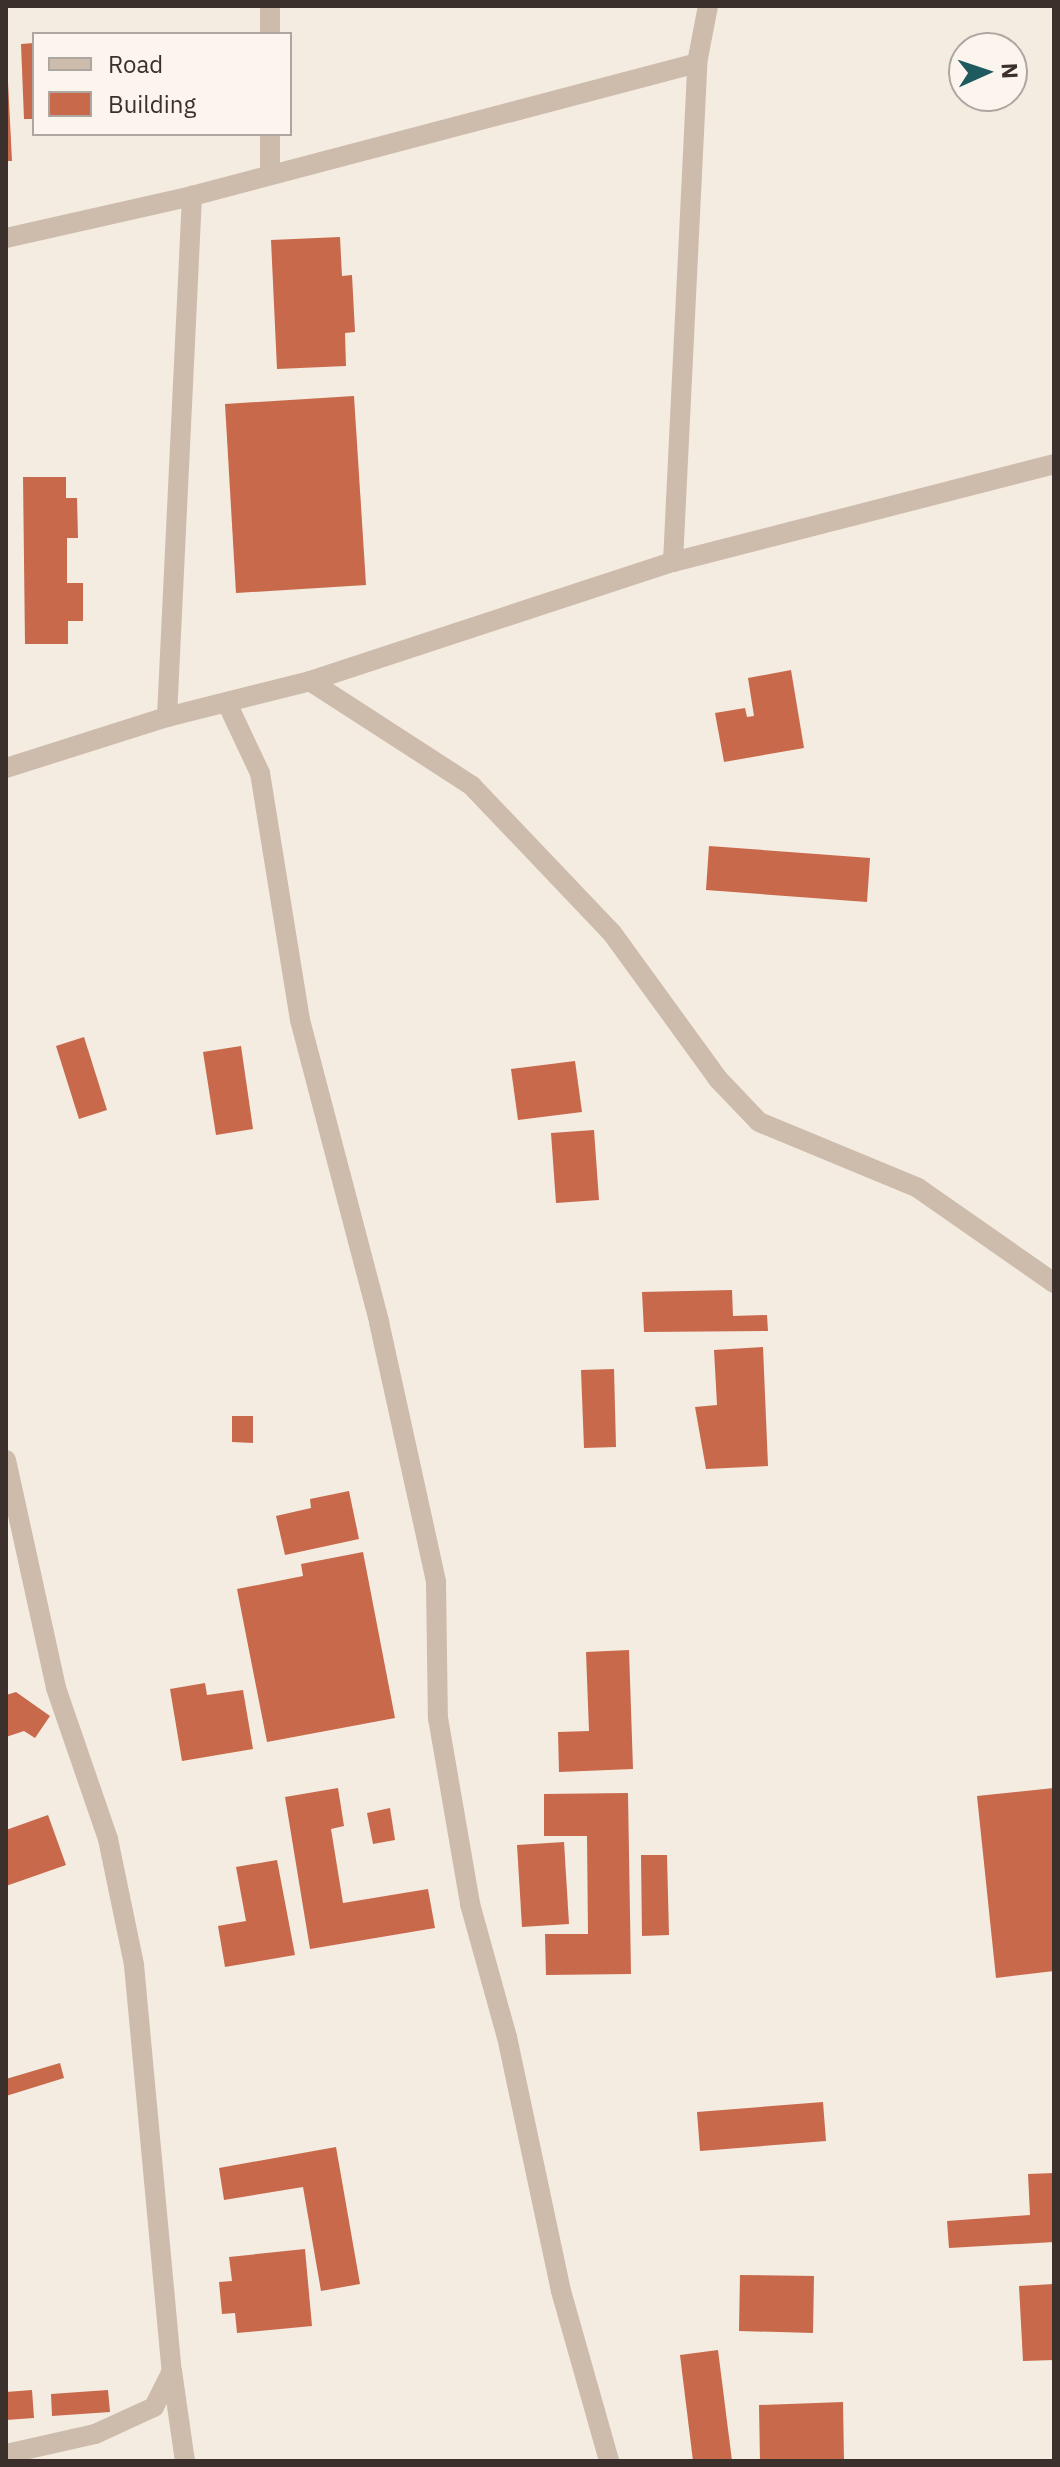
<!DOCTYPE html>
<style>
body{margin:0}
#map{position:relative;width:1060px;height:2467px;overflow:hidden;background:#f4ebe1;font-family:"IBM Plex Sans",sans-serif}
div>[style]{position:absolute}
.building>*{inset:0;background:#c8694b}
.minor>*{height:20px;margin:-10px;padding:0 10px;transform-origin:10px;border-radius:10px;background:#cdbbac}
span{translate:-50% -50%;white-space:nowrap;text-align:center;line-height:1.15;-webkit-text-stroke:6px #fbf5ee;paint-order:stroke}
.frame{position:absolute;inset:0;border:8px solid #3b302b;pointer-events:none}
.legend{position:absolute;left:32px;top:32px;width:260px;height:104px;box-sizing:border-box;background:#fbf5ee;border:2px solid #aea6a0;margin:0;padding:10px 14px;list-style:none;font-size:24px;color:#3b302b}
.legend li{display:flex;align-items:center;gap:16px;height:40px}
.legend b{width:40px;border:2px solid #aea6a0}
.north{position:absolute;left:948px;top:32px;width:80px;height:80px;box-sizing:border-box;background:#fbf5ee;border:2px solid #aea6a0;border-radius:50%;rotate:87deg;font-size:22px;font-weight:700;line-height:32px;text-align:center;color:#3b302b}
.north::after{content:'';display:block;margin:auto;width:28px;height:36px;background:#1f5a5e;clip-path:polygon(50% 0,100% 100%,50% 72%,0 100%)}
</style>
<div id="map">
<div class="building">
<div style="clip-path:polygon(34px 43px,34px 119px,24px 119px,21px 44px)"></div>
<div style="clip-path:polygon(6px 82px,8px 82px,12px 161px,6px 161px)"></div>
<div style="clip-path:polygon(340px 237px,342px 276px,352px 275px,355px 332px,345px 333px,346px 366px,277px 369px,271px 240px)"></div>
<div style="clip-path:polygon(354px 396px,366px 585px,236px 593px,225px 404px)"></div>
<div style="clip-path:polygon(23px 477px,66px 477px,66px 498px,77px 498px,78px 538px,67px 538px,67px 583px,83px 583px,83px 621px,68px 621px,68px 644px,25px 644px)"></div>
<div style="clip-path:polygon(791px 670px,804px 748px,724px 762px,715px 713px,745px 708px,747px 717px,754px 716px,748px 678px)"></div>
<div style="clip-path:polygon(709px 846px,870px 858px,867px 902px,706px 890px)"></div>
<div style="clip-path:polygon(84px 1037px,107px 1110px,79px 1119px,56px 1046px)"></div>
<div style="clip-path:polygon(241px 1046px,253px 1129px,216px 1135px,203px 1052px)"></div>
<div style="clip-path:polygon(575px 1061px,582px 1112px,518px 1120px,511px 1069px)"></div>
<div style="clip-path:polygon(594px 1130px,599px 1200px,556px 1203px,551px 1133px)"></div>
<div style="clip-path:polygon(732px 1290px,733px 1316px,767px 1315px,768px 1331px,644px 1332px,642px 1292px)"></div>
<div style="clip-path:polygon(763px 1347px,768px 1466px,706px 1469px,695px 1407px,717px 1405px,714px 1350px)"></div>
<div style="clip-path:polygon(614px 1369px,616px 1447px,584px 1448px,581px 1370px)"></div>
<div style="clip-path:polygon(232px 1416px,253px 1416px,253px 1443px,232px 1442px)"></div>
<div style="clip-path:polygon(349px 1491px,359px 1539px,285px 1555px,276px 1516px,311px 1508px,310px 1499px)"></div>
<div style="clip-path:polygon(363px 1552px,395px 1718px,267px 1742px,237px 1589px,303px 1576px,301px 1564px)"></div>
<div style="clip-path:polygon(629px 1650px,633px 1769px,559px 1772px,558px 1732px,589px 1731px,586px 1652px)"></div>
<div style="clip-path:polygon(205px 1683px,207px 1695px,243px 1690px,253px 1749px,182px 1761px,170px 1689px)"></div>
<div style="clip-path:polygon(16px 1692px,50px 1716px,35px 1738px,24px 1731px,6px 1737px,6px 1695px)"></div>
<div style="clip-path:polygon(338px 1788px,344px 1826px,331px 1829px,343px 1903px,428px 1889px,435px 1928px,310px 1949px,285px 1797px)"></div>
<div style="clip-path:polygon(1054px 1788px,1054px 1971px,996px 1978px,977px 1796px)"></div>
<div style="clip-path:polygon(628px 1793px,631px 1974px,546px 1975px,545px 1934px,588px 1934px,587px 1836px,544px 1836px,544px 1794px)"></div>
<div style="clip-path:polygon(390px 1808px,395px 1840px,373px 1844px,367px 1813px)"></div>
<div style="clip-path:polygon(48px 1815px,66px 1865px,6px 1886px,6px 1830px)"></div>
<div style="clip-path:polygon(564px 1842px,569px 1924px,522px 1927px,517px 1845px)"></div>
<div style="clip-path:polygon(641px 1855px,667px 1855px,669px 1935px,642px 1936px)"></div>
<div style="clip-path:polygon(277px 1860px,295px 1955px,225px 1967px,218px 1926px,246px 1921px,236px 1867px)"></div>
<div style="clip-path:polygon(60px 2063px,64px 2078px,6px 2096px,6px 2079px)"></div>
<div style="clip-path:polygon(823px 2102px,826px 2141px,700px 2151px,697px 2112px)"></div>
<div style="clip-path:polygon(336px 2147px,360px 2284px,321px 2291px,303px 2187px,224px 2200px,219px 2168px)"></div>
<div style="clip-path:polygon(1054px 2173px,1054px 2242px,949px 2248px,947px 2221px,1030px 2215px,1028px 2174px)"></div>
<div style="clip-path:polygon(305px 2249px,312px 2326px,237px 2333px,235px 2313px,222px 2314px,219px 2282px,232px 2281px,229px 2257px)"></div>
<div style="clip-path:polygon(740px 2275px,814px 2276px,813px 2333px,739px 2331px)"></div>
<div style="clip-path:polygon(1054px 2284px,1054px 2360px,1023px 2361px,1019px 2286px)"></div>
<div style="clip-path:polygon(718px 2350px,732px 2461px,693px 2461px,680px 2355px)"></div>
<div style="clip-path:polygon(32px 2390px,34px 2418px,6px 2420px,6px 2392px)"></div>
<div style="clip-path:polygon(108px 2390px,110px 2412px,52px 2416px,51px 2394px)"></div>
<div style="clip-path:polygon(843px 2402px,844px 2461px,760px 2461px,759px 2405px)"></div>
</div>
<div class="minor">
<div style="left:270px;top:34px;width:28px;rotate:-90deg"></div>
<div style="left:270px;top:174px;width:40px;rotate:-90deg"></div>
<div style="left:6px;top:238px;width:191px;rotate:-12.7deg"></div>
<div style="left:192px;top:196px;width:522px;rotate:-14.75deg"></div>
<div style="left:673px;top:562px;width:500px;rotate:-87.2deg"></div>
<div style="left:697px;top:63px;width:58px;rotate:-79.1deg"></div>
<div style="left:310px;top:681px;width:192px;rotate:32.9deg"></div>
<div style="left:471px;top:785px;width:204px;rotate:46.4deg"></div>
<div style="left:612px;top:933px;width:180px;rotate:54deg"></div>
<div style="left:718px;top:1079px;width:59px;rotate:46.4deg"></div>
<div style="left:759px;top:1122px;width:172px;rotate:22.5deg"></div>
<div style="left:918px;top:1188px;width:166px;rotate:34.9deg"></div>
<div style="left:227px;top:703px;width:77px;rotate:64.8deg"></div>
<div style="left:260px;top:773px;width:250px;rotate:80.8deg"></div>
<div style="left:300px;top:1020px;width:312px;rotate:75.3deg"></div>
<div style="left:379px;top:1322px;width:266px;rotate:77.6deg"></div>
<div style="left:436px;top:1582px;width:136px;rotate:89.2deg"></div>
<div style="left:438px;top:1718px;width:189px;rotate:80.2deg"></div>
<div style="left:470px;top:1904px;width:138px;rotate:74.5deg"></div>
<div style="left:507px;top:2037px;width:260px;rotate:78deg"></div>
<div style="left:561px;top:2291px;width:177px;rotate:74.2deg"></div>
<div style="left:167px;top:717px;width:522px;rotate:-87.25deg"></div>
<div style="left:6px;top:768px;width:169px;rotate:-17.6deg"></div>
<div style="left:167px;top:717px;width:147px;rotate:-14.1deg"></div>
<div style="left:310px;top:681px;width:382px;rotate:-18.2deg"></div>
<div style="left:673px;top:562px;width:393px;rotate:-14.4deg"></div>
<div style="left:6px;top:1460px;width:233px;rotate:77.6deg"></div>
<div style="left:56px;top:1688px;width:160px;rotate:71deg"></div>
<div style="left:108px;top:1839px;width:129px;rotate:78.3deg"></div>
<div style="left:134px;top:1965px;width:408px;rotate:84.7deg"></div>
<div style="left:172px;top:2371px;width:40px;rotate:116.6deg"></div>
<div style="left:154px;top:2407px;width:65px;rotate:155.4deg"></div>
<div style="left:95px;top:2434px;width:91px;rotate:167.3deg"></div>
<div style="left:172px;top:2371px;width:91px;rotate:81.8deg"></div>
</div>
<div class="frame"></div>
<ul class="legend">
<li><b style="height:10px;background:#cdbbac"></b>Road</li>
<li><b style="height:22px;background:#c8694b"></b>Building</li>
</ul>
<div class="north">N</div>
</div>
